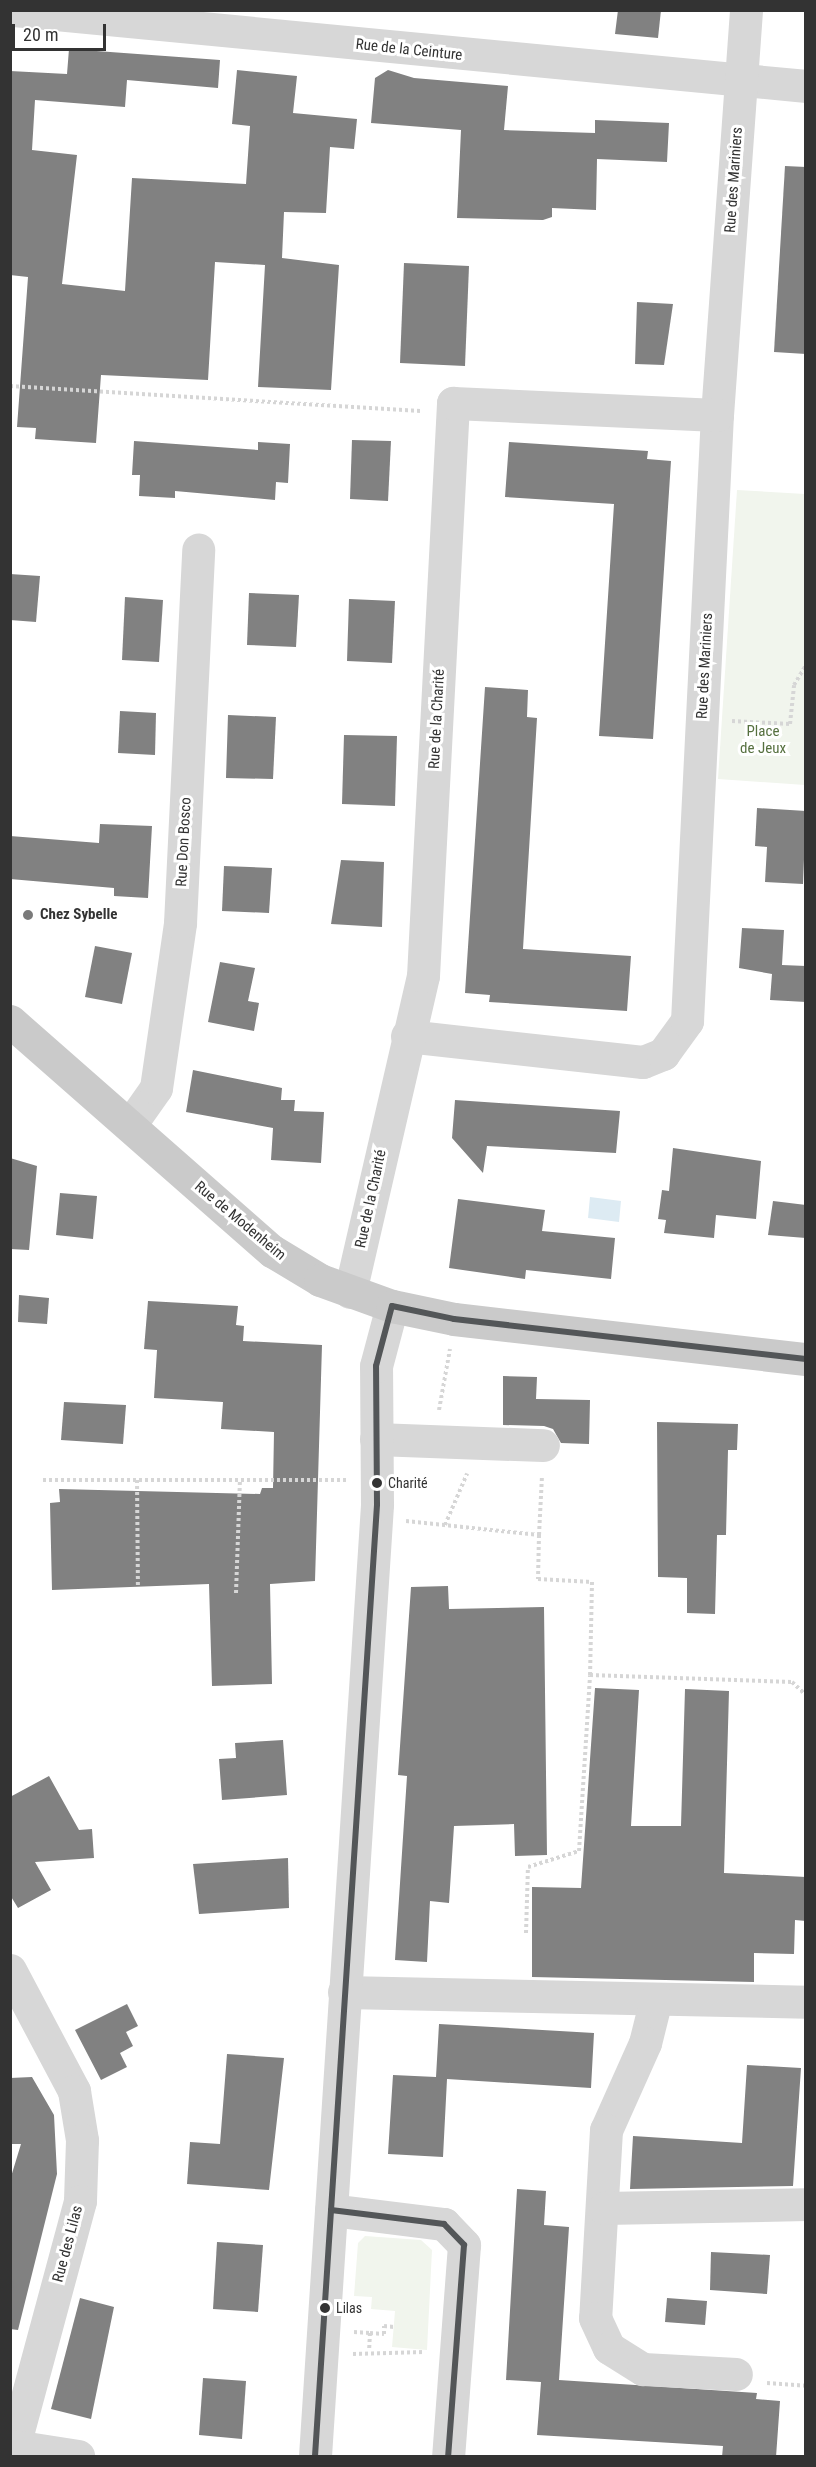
<!DOCTYPE html>
<meta charset="utf-8">
<style>
body{margin:0}
#map{position:relative;width:816px;height:2467px;overflow:hidden;background:#fff;font-family:"Roboto Condensed",sans-serif}
div>[style]{position:absolute}
.green>*{inset:0;background:#f1f5ed}
.water>*{inset:0;background:#ddebf3}
.building>*{inset:0;background:#818181}
.path>*{height:4px;margin-top:-2px;transform-origin:0;background:repeating-linear-gradient(90deg,#d6d6d6 0 3px,transparent 0 6px)}
.minor>*{height:33px;margin:-16.5px;padding:0 16.5px;transform-origin:16.5px;border-radius:16.5px;background:#d7d7d7}
.major>*{height:33px;margin:-16.5px;padding:0 16.5px;transform-origin:16.5px;border-radius:16.5px;background:#cacaca}
.bus-1>*{height:6px;margin:-3px;padding:0 3px;transform-origin:3px;border-radius:3px;background:#535658}
.dots>*{width:16px;height:16px;translate:-50% -50%;box-sizing:border-box;border:3px solid #fff;border-radius:50%}
span{translate:-50% -50%;white-space:nowrap;text-align:center;line-height:1.15;-webkit-text-stroke:6px #fff;paint-order:stroke}
.bus-label{font-size:14px;color:#333}
.left{translate:0 -50%;text-align:left}
.street-label{font-size:15px;color:#333}
.park-label{font-size:15px;color:#56703f}
.poi-label{font-size:15px;color:#333;font-weight:700}
.frame{position:absolute;inset:0;border:12px solid #333;pointer-events:none}
.scale{position:absolute;left:12px;top:24px;width:94px;height:27px;box-sizing:border-box;border:3px solid #333;border-top:0;padding-left:8px;font-size:18px;line-height:21px;white-space:nowrap;color:#333;-webkit-text-stroke:4px #fff;paint-order:stroke}
</style>
<div id="map">
<div class="green">
<div style="clip-path:polygon(737px 490px,805px 494px,805px 785px,718px 779px)"></div>
<div style="clip-path:polygon(365px 2236px,421px 2240px,432px 2250px,427px 2350px,392px 2347px,395px 2311px,371px 2309px,372px 2297px,354px 2296px,358px 2243px)"></div>
</div>
<div class="water">
<div style="clip-path:polygon(590px 1197px,621px 1201px,619px 1222px,588px 1218px)"></div>
</div>
<div class="building">
<div style="clip-path:polygon(618px 10px,661px 10px,658px 38px,615px 34px)"></div>
<div style="clip-path:polygon(69px 49px,220px 60px,218px 88px,127px 80px,125px 107px,35px 100px,32px 150px,77px 155px,62px 284px,125px 291px,132px 178px,246px 184px,250px 126px,232px 124px,237px 70px,297px 76px,293px 113px,357px 119px,354px 149px,330px 147px,326px 213px,284px 212px,282px 258px,339px 265px,331px 390px,258px 387px,265px 265px,215px 262px,208px 380px,101px 375px,96px 443px,35px 439px,36px 428px,17px 427px,28px 277px,10px 275px,10px 71px,67px 74px)"></div>
<div style="clip-path:polygon(388px 70px,414px 78px,508px 86px,504px 130px,595px 133px,595px 120px,669px 123px,667px 162px,597px 159px,596px 210px,552px 208px,552px 217px,543px 220px,457px 218px,461px 130px,371px 123px,375px 78px)"></div>
<div style="clip-path:polygon(785px 166px,806px 167px,806px 354px,774px 352px)"></div>
<div style="clip-path:polygon(404px 263px,469px 266px,465px 366px,400px 363px)"></div>
<div style="clip-path:polygon(637px 302px,673px 304px,664px 365px,635px 364px)"></div>
<div style="clip-path:polygon(352px 440px,391px 441px,388px 501px,350px 499px)"></div>
<div style="clip-path:polygon(134px 441px,258px 450px,258px 442px,290px 444px,288px 483px,276px 482px,275px 500px,175px 491px,175px 498px,139px 496px,140px 475px,132px 475px)"></div>
<div style="clip-path:polygon(509px 442px,648px 451px,647px 459px,671px 461px,653px 739px,599px 736px,614px 504px,505px 497px)"></div>
<div style="clip-path:polygon(10px 574px,40px 576px,36px 622px,10px 620px)"></div>
<div style="clip-path:polygon(249px 593px,299px 595px,296px 647px,247px 645px)"></div>
<div style="clip-path:polygon(125px 597px,163px 600px,159px 662px,122px 660px)"></div>
<div style="clip-path:polygon(349px 599px,395px 601px,392px 663px,347px 661px)"></div>
<div style="clip-path:polygon(485px 687px,528px 690px,527px 717px,537px 718px,523px 949px,631px 956px,627px 1011px,489px 1002px,490px 995px,465px 993px)"></div>
<div style="clip-path:polygon(120px 711px,156px 713px,155px 755px,118px 753px)"></div>
<div style="clip-path:polygon(228px 715px,276px 717px,273px 779px,226px 778px)"></div>
<div style="clip-path:polygon(344px 735px,397px 736px,395px 806px,342px 804px)"></div>
<div style="clip-path:polygon(757px 808px,806px 811px,803px 884px,765px 882px,767px 847px,755px 846px)"></div>
<div style="clip-path:polygon(100px 824px,152px 826px,148px 898px,114px 896px,114px 888px,10px 879px,10px 836px,99px 843px)"></div>
<div style="clip-path:polygon(341px 860px,384px 862px,382px 927px,331px 924px)"></div>
<div style="clip-path:polygon(224px 866px,272px 868px,269px 913px,222px 911px)"></div>
<div style="clip-path:polygon(742px 928px,784px 930px,782px 965px,806px 966px,806px 1002px,770px 1000px,772px 974px,739px 968px)"></div>
<div style="clip-path:polygon(95px 946px,132px 953px,122px 1004px,85px 997px)"></div>
<div style="clip-path:polygon(220px 962px,255px 968px,248px 1001px,259px 1003px,254px 1031px,208px 1022px)"></div>
<div style="clip-path:polygon(193px 1070px,282px 1088px,281px 1100px,295px 1100px,294px 1111px,324px 1112px,321px 1163px,271px 1160px,273px 1128px,186px 1112px)"></div>
<div style="clip-path:polygon(455px 1100px,620px 1111px,616px 1153px,487px 1146px,483px 1173px,452px 1138px)"></div>
<div style="clip-path:polygon(673px 1148px,761px 1161px,756px 1219px,716px 1215px,714px 1238px,664px 1233px,666px 1220px,658px 1219px,662px 1190px,669px 1191px)"></div>
<div style="clip-path:polygon(10px 1158px,37px 1166px,29px 1250px,10px 1249px)"></div>
<div style="clip-path:polygon(60px 1193px,97px 1196px,93px 1239px,56px 1235px)"></div>
<div style="clip-path:polygon(458px 1199px,545px 1210px,542px 1231px,615px 1238px,611px 1279px,526px 1270px,525px 1279px,449px 1268px)"></div>
<div style="clip-path:polygon(773px 1201px,806px 1205px,806px 1238px,768px 1235px)"></div>
<div style="clip-path:polygon(19px 1295px,49px 1298px,47px 1324px,18px 1322px)"></div>
<div style="clip-path:polygon(148px 1301px,238px 1306px,236px 1325px,244px 1326px,243px 1341px,322px 1345px,315px 1581px,270px 1584px,272px 1684px,212px 1686px,209px 1584px,52px 1590px,50px 1503px,60px 1502px,59px 1489px,260px 1494px,262px 1488px,273px 1488px,274px 1432px,221px 1429px,223px 1402px,154px 1398px,157px 1350px,144px 1349px)"></div>
<div style="clip-path:polygon(503px 1376px,537px 1377px,536px 1399px,590px 1400px,589px 1444px,561px 1443px,553px 1429px,544px 1426px,503px 1425px)"></div>
<div style="clip-path:polygon(64px 1402px,126px 1405px,123px 1444px,61px 1440px)"></div>
<div style="clip-path:polygon(657px 1422px,738px 1424px,737px 1450px,728px 1450px,726px 1535px,717px 1535px,715px 1614px,687px 1613px,687px 1578px,658px 1577px)"></div>
<div style="clip-path:polygon(448px 1586px,449px 1609px,544px 1607px,547px 1855px,515px 1856px,514px 1824px,454px 1826px,449px 1903px,430px 1901px,427px 1962px,395px 1960px,407px 1776px,398px 1775px,411px 1587px)"></div>
<div style="clip-path:polygon(595px 1688px,639px 1690px,631px 1826px,681px 1826px,685px 1689px,729px 1691px,724px 1873px,806px 1877px,806px 1921px,795px 1920px,794px 1954px,754px 1953px,754px 1982px,532px 1977px,532px 1887px,581px 1888px)"></div>
<div style="clip-path:polygon(283px 1740px,287px 1795px,222px 1800px,219px 1759px,236px 1758px,235px 1743px)"></div>
<div style="clip-path:polygon(49px 1776px,79px 1830px,92px 1829px,94px 1858px,35px 1862px,51px 1890px,18px 1908px,10px 1895px,10px 1797px)"></div>
<div style="clip-path:polygon(288px 1858px,289px 1908px,199px 1914px,193px 1864px)"></div>
<div style="clip-path:polygon(127px 2004px,138px 2026px,126px 2032px,133px 2046px,120px 2053px,127px 2067px,101px 2080px,75px 2030px)"></div>
<div style="clip-path:polygon(439px 2024px,594px 2033px,591px 2088px,447px 2079px,443px 2157px,388px 2154px,393px 2075px,436px 2077px)"></div>
<div style="clip-path:polygon(227px 2054px,284px 2058px,269px 2190px,187px 2184px,190px 2142px,220px 2144px)"></div>
<div style="clip-path:polygon(747px 2065px,801px 2068px,793px 2186px,630px 2189px,633px 2136px,742px 2143px)"></div>
<div style="clip-path:polygon(32px 2077px,54px 2115px,57px 2174px,18px 2330px,10px 2329px,10px 2180px,21px 2144px,10px 2144px,10px 2078px)"></div>
<div style="clip-path:polygon(517px 2189px,546px 2191px,544px 2225px,569px 2227px,559px 2380px,757px 2393px,756px 2399px,780px 2401px,776px 2457px,722px 2457px,723px 2446px,537px 2435px,541px 2382px,506px 2380px)"></div>
<div style="clip-path:polygon(217px 2242px,263px 2245px,258px 2312px,213px 2309px)"></div>
<div style="clip-path:polygon(711px 2252px,770px 2255px,767px 2294px,710px 2290px)"></div>
<div style="clip-path:polygon(80px 2298px,114px 2307px,91px 2419px,51px 2409px)"></div>
<div style="clip-path:polygon(667px 2298px,707px 2301px,705px 2325px,665px 2322px)"></div>
<div style="clip-path:polygon(203px 2378px,246px 2381px,242px 2439px,199px 2435px)"></div>
</div>
<div class="path">
<div style="left:10px;top:386px;width:411px;rotate:3.5deg"></div>
<div style="left:732px;top:721px;width:58px;rotate:3deg"></div>
<div style="left:790px;top:724px;width:39px;rotate:-84deg"></div>
<div style="left:794px;top:685px;width:23px;rotate:-59deg"></div>
<div style="left:439px;top:1410px;width:62px;rotate:-79.8deg"></div>
<div style="left:43px;top:1480px;width:303px"></div>
<div style="left:137px;top:1480px;width:107px;rotate:89.5deg"></div>
<div style="left:406px;top:1521px;width:134px;rotate:6deg"></div>
<div style="left:539px;top:1535px;width:44px;rotate:91.3deg"></div>
<div style="left:538px;top:1579px;width:54px;rotate:3.2deg"></div>
<div style="left:592px;top:1582px;width:93px;rotate:91.2deg"></div>
<div style="left:590px;top:1675px;width:202px;rotate:2deg"></div>
<div style="left:792px;top:1682px;width:19px;rotate:43deg"></div>
<div style="left:445px;top:1525px;width:56px;rotate:-66.7deg"></div>
<div style="left:539px;top:1535px;width:59px;rotate:-87.1deg"></div>
<div style="left:236px;top:1593px;width:113px;rotate:-88deg"></div>
<div style="left:526px;top:1933px;width:66px;rotate:-88.3deg"></div>
<div style="left:528px;top:1867px;width:53px;rotate:-17.4deg"></div>
<div style="left:579px;top:1851px;width:176px;rotate:-86.4deg"></div>
<div style="left:354px;top:2332px;width:16px;rotate:4deg"></div>
<div style="left:370px;top:2333px;width:17px;rotate:93deg"></div>
<div style="left:370px;top:2333px;width:14px;rotate:4deg"></div>
<div style="left:384px;top:2334px;width:8px;rotate:-90deg"></div>
<div style="left:384px;top:2326px;width:10px;rotate:6deg"></div>
<div style="left:353px;top:2354px;width:71px;rotate:-1.6deg"></div>
<div style="left:767px;top:2383px;width:39px;rotate:4deg"></div>
</div>
<div class="minor">
<div style="left:14px;top:10px;width:796px;rotate:5.48deg"></div>
<div style="left:407px;top:1036px;width:237px;rotate:6.3deg"></div>
<div style="left:643px;top:1062px;width:22px;rotate:-22deg"></div>
<div style="left:663px;top:1054px;width:41px;rotate:-54deg"></div>
<div style="left:687px;top:1021px;width:607px;rotate:-87.17deg"></div>
<div style="left:717px;top:415px;width:406px;rotate:-85.9deg"></div>
<div style="left:130px;top:1125px;width:45px;rotate:-54.9deg"></div>
<div style="left:156px;top:1088px;width:167px;rotate:-81.7deg"></div>
<div style="left:180px;top:923px;width:374px;rotate:-87.2deg"></div>
<div style="left:350px;top:1292px;width:324px;rotate:-77deg"></div>
<div style="left:423px;top:976px;width:574px;rotate:-87deg"></div>
<div style="left:453px;top:403px;width:264px;rotate:2.6deg"></div>
<div style="left:376px;top:1439px;width:167px;rotate:2.1deg"></div>
<div style="left:10px;top:1970px;width:137px;rotate:62.1deg"></div>
<div style="left:74px;top:2091px;width:50px;rotate:80.7deg"></div>
<div style="left:82px;top:2140px;width:61px;rotate:91.9deg"></div>
<div style="left:80px;top:2201px;width:264px;rotate:105.1deg"></div>
<div style="left:344px;top:1992px;width:462px;rotate:1.2deg"></div>
<div style="left:656px;top:1999px;width:45px;rotate:104deg"></div>
<div style="left:645px;top:2043px;width:95px;rotate:114.1deg"></div>
<div style="left:606px;top:2130px;width:188px;rotate:93.3deg"></div>
<div style="left:595px;top:2318px;width:33px;rotate:65deg"></div>
<div style="left:609px;top:2348px;width:40px;rotate:32deg"></div>
<div style="left:643px;top:2369px;width:93px;rotate:3.1deg"></div>
<div style="left:604px;top:2208px;width:202px;rotate:-1.1deg"></div>
<div style="left:331px;top:2210px;width:114px;rotate:7.1deg"></div>
<div style="left:444px;top:2224px;width:29px;rotate:46deg"></div>
<div style="left:464px;top:2245px;width:212px;rotate:94.3deg"></div>
<div style="left:14px;top:2446px;width:65px;rotate:8.9deg"></div>
<div style="left:315px;top:2456px;width:954px;rotate:-86.27deg"></div>
<div style="left:377px;top:1504px;width:138px;rotate:-90.4deg"></div>
<div style="left:376px;top:1366px;width:62px;rotate:-75.1deg"></div>
</div>
<div class="major">
<div style="left:10px;top:1021px;width:349px;rotate:41.3deg"></div>
<div style="left:272px;top:1251px;width:56px;rotate:31.1deg"></div>
<div style="left:320px;top:1280px;width:77px;rotate:19.9deg"></div>
<div style="left:392px;top:1306px;width:63px;rotate:11.8deg"></div>
<div style="left:454px;top:1319px;width:354px;rotate:6.5deg"></div>
</div>
<div class="bus-1">
<div style="left:392px;top:1306px;width:63px;rotate:11.8deg"></div>
<div style="left:454px;top:1319px;width:354px;rotate:6.5deg"></div>
<div style="left:331px;top:2210px;width:114px;rotate:7.1deg"></div>
<div style="left:444px;top:2224px;width:29px;rotate:46deg"></div>
<div style="left:464px;top:2245px;width:212px;rotate:94.3deg"></div>
<div style="left:315px;top:2456px;width:954px;rotate:-86.27deg"></div>
<div style="left:377px;top:1504px;width:138px;rotate:-90.4deg"></div>
<div style="left:376px;top:1366px;width:62px;rotate:-75.1deg"></div>
</div>
<div class="dots">
<div style="left:28px;top:915px;background:#7a7a7a"></div>
<div style="left:377px;top:1483px;background:#333"></div>
<div style="left:325px;top:2308px;background:#333"></div>
</div>
<div class="bus-label">
<span class="left" style="left:388px;top:1483px">Charité</span>
<span class="left" style="left:336px;top:2308px">Lilas</span>
</div>
<div class="street-label">
<span style="left:409px;top:50px;rotate:6deg">Rue de la Ceinture</span>
<span style="left:734px;top:180px;rotate:-86deg">Rue des Mariniers</span>
<span style="left:705px;top:666px;rotate:-87deg">Rue des Mariniers</span>
<span style="left:437px;top:719px;rotate:-87deg">Rue de la Charité</span>
<span style="left:184px;top:842px;rotate:-87deg">Rue Don Bosco</span>
<span style="left:371px;top:1199px;rotate:-78deg">Rue de la Charité</span>
<span style="left:240px;top:1221px;rotate:40deg">Rue de Modenheim</span>
<span style="left:68px;top:2244px;rotate:-75deg">Rue des Lilas</span>
</div>
<div class="park-label">
<span style="left:763px;top:740px">Place<br>de Jeux</span>
</div>
<div class="poi-label">
<span class="left" style="left:40px;top:915px">Chez Sybelle</span>
</div>
<div class="frame"></div>
<div class="scale">20 m</div>
</div>
